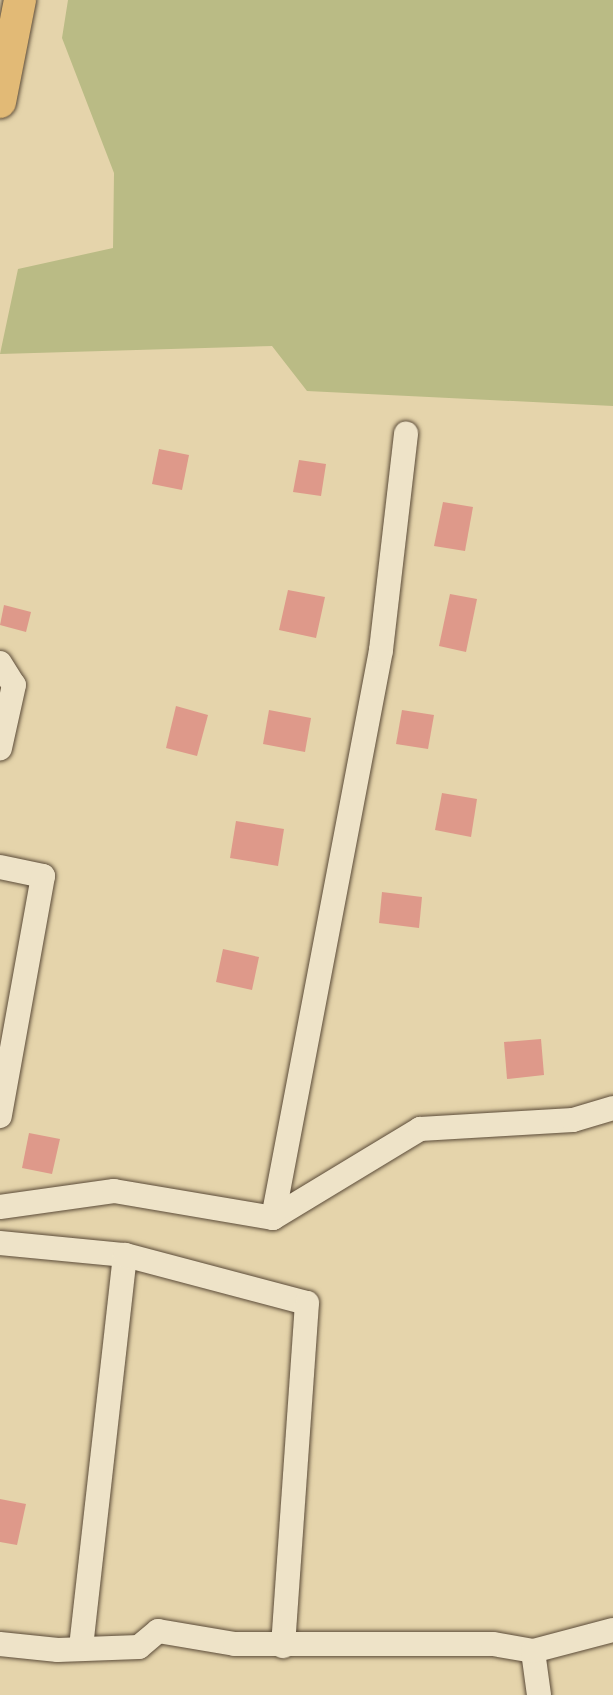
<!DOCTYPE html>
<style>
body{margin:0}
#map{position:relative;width:613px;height:1695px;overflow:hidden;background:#e5d4ab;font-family:"Gentium Book Plus",serif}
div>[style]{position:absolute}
.green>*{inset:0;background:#babb85}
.building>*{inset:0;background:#de998a}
.roads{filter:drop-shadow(0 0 2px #5b4b38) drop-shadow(0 0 2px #5b4b38)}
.minor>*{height:24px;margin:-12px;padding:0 12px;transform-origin:12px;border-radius:12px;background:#eee3c8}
.major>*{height:32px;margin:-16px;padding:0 16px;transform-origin:16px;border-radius:16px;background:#e2ba76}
span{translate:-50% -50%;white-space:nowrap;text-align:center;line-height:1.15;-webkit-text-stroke:6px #eee3c8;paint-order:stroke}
</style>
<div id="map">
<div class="green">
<div style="clip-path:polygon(68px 0,613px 0,613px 406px,307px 391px,272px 346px,0 354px,18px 269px,113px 248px,114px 173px,62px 38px)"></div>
</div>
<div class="building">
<div style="clip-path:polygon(159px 449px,189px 455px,182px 490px,152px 484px)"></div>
<div style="clip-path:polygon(299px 460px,326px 464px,321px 496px,293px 492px)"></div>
<div style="clip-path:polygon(443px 502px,473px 507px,465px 551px,434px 546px)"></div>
<div style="clip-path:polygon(288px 590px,325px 597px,316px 638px,279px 630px)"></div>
<div style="clip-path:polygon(450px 594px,477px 599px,466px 652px,439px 646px)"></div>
<div style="clip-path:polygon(4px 605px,31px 612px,26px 632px,0 625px)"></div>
<div style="clip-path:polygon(176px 706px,208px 715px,197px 756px,166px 748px)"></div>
<div style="clip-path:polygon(269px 710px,311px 718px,305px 752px,263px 744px)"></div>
<div style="clip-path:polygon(402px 710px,434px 715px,428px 749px,396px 744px)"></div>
<div style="clip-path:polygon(442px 793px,477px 799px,471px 837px,435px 830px)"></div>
<div style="clip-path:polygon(236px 821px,284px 829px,278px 866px,230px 858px)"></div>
<div style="clip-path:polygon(382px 892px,422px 897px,419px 928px,379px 923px)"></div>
<div style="clip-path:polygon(223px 949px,259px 957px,252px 990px,216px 982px)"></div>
<div style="clip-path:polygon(541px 1039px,544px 1075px,507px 1079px,504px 1042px)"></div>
<div style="clip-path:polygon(29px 1133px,60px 1139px,52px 1174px,22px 1168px)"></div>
<div style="clip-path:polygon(0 1499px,26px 1504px,17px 1545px,0 1542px)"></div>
</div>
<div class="roads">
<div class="minor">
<div style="left:0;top:663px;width:26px;rotate:58deg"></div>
<div style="left:14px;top:685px;width:65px;rotate:102.5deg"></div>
<div style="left:0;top:867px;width:44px;rotate:11.8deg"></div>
<div style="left:43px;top:876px;width:244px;rotate:100.2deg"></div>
<div style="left:0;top:1207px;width:115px;rotate:-8deg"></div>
<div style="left:114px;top:1191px;width:161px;rotate:9.6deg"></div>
<div style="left:273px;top:1218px;width:172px;rotate:-31.2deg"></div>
<div style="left:420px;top:1129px;width:153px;rotate:-3.4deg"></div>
<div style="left:573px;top:1120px;width:42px;rotate:-16.7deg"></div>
<div style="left:273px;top:1218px;width:578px;rotate:-79.23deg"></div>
<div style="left:381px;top:650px;width:218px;rotate:-83.4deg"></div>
<div style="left:0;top:1243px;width:126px;rotate:5.5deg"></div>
<div style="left:125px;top:1255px;width:396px;rotate:96.4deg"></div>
<div style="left:125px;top:1255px;width:188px;rotate:14.8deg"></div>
<div style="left:307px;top:1303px;width:344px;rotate:94deg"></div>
<div style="left:0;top:1644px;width:58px;rotate:5.9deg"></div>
<div style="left:58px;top:1650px;width:81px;rotate:-2.1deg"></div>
<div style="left:139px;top:1647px;width:25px;rotate:-40deg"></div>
<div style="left:158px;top:1631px;width:78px;rotate:9.6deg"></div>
<div style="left:235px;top:1644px;width:258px"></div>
<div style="left:493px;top:1644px;width:41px;rotate:9.9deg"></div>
<div style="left:539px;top:1695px;width:44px;rotate:-97.8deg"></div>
<div style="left:533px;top:1651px;width:83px;rotate:-14.7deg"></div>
</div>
<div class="major">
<div style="left:0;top:102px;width:104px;rotate:-78.9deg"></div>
</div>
</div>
</div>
